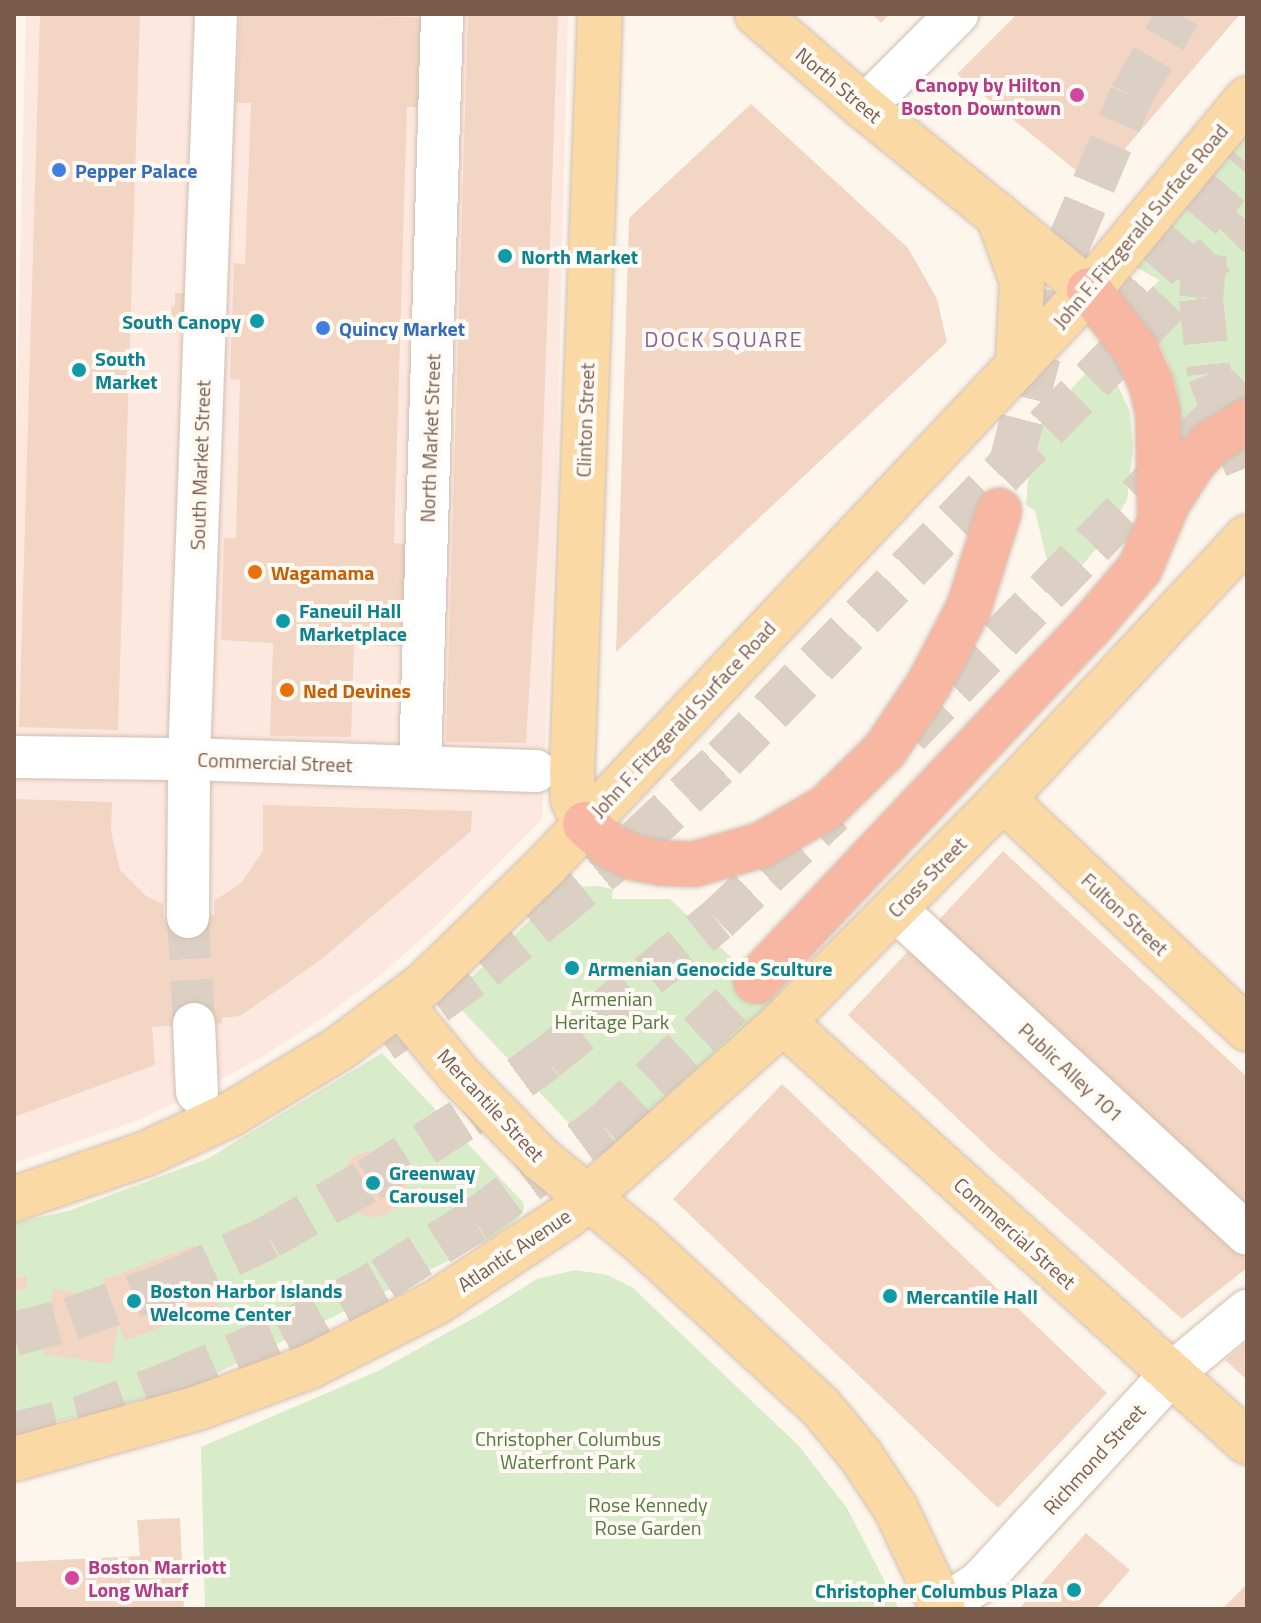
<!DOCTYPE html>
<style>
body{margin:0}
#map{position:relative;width:1261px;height:1623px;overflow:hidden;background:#fdf6ec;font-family:"Titillium Web",sans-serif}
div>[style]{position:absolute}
.commercial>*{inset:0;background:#fde8e0}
.green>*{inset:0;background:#d8ecc9}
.building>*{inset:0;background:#f3d5c3}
.round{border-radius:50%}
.minor-tunnel>*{height:42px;margin-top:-21px;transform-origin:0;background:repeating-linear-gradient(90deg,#dcd0c4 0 42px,transparent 0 63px)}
.highway-tunnel>*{height:44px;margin-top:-22px;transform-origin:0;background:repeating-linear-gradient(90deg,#dcd0c4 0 44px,transparent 0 66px)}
.roads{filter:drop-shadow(0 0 2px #d1beb0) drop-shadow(0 0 2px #d1beb0)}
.minor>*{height:42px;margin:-21px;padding:0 21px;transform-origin:21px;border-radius:21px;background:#fff}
.major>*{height:44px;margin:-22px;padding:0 22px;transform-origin:22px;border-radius:22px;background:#fbd9a5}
.highway>*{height:44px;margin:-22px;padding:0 22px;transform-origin:22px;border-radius:22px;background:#f7b7a3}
.dots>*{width:22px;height:22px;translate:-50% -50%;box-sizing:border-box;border:4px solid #fffaf3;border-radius:50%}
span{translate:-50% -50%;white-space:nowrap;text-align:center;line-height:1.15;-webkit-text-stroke:8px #fffaf3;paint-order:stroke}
.hotel-label{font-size:20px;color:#b23c85;font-weight:700}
.right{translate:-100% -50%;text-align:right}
.left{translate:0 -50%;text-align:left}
.street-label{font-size:20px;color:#7a5c4d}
.shop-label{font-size:20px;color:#366cbe;font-weight:700}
.culture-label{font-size:20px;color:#0d838f;font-weight:700}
.food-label{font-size:20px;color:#c56008;font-weight:700}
.park-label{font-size:20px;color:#537a41}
.neighbourhood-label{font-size:22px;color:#846695;letter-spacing:2px}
.frame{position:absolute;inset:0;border:16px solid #7a5c4d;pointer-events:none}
</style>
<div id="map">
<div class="commercial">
<div style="clip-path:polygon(26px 14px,568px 14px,556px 499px,542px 819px,437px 925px,382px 974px,324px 1017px,264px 1056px,197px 1092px,136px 1121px,14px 1163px,14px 508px)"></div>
</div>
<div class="green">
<div style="clip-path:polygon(1247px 130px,1247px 388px,1216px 402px,1182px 426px,1176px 386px,1166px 357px,1154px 332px,1136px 307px,1159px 280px,1134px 266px)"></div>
<div style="clip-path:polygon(1096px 361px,1114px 377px,1130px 412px,1133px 448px,1127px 500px,1099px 545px,1056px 597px,1035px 511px,1026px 505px,1032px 434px)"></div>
<div style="clip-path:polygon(598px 886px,613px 889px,612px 899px,670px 899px,776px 1000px,606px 1155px,598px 1154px,455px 1003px,457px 994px,463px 986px,550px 900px,574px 887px)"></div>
<div style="clip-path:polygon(382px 1053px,523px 1202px,524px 1209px,519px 1218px,492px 1238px,438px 1266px,188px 1387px,14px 1433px,14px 1223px,68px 1211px,207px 1159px)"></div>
<div style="clip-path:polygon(575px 1270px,608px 1275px,633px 1288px,799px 1446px,847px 1508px,899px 1609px,205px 1609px,201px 1447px,378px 1371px,483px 1313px,537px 1279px)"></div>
</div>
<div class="building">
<div style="clip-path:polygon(40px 14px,140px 14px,118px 730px,19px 727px)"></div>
<div style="clip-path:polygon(240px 14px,424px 17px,422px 107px,407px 107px,394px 543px,409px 544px,406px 647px,354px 644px,351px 737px,270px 736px,273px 643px,221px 640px,224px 538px,236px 538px,240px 380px,230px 379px,234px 263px,245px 264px,251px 103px,236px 103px)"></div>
<div style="clip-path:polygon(468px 14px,558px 14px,541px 497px,526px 743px,446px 742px)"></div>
<div style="clip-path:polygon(872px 14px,890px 14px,881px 23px)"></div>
<div style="clip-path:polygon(1017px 14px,1240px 14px,1094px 185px,957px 74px)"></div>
<div style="clip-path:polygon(751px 104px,908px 248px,937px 299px,947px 342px,616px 652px,629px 218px)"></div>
<div style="clip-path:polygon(175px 293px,188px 293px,187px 333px,174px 332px,171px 306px,175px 306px)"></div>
<div style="clip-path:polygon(14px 799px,112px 802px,111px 831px,120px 870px,146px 896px,163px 904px,164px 919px,215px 915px,214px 901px,241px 883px,263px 851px,263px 805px,472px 811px,471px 831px,322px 959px,240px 1016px,222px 1018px,222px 1023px,152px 1027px,155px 1065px,14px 1117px)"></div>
<div style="clip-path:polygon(1003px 851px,1247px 1077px,1247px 1206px,936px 923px)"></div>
<div style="clip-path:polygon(913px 946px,1247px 1256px,1247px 1268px,1182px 1319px,993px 1152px,848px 1015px)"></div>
<div style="clip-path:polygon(782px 1084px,1107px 1393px,998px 1508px,673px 1199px)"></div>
<div class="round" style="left:340px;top:1151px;width:66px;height:66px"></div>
<div style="clip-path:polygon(194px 1245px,218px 1305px,125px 1341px,118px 1323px,112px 1364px,44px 1354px,53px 1289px,110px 1298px,103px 1280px)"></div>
<div style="clip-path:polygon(26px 1276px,28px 1287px,14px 1291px,14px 1279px)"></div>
<div style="clip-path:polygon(1247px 1342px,1247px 1380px,1225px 1360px)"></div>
<div style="clip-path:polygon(180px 1518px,184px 1609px,14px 1609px,14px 1562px,140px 1556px,137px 1520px)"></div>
<div style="clip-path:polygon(1086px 1533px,1130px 1570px,1096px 1609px,1019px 1609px)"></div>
<div style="clip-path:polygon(1247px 1584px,1247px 1609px,1222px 1609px)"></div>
</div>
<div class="minor-tunnel">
<div style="left:188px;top:917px;width:107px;rotate:86.8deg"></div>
</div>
<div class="highway-tunnel">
<div style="left:1205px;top:254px;width:45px;rotate:95.1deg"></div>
<div style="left:1201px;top:299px;width:75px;rotate:83.9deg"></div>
<div style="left:1209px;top:374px;width:101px;rotate:68deg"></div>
<div style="left:1113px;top:320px;width:206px;rotate:-49.3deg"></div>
<div style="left:1011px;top:462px;width:224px;rotate:-75.3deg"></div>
<div style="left:1068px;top:245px;width:162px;rotate:-67.1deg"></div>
<div style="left:1131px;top:96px;width:95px;rotate:-59.7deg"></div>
<div style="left:908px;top:734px;width:487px;rotate:-45.8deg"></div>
<div style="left:382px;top:1041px;width:125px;rotate:-35.6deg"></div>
<div style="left:484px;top:968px;width:83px;rotate:-39.6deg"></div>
<div style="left:548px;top:915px;width:116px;rotate:-39.7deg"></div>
<div style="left:637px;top:841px;width:120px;rotate:-43.3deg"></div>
<div style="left:724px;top:759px;width:750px;rotate:-45.81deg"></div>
<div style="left:14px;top:1334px;width:59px;rotate:-14.7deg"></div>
<div style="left:71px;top:1319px;width:106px;rotate:-19.8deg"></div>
<div style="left:171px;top:1283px;width:108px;rotate:-25.1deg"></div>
<div style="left:269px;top:1237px;width:115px;rotate:-29.7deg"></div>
<div style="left:369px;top:1180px;width:117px;rotate:-32.7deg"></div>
<div style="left:467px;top:1117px;width:98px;rotate:-36.3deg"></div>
<div style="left:546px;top:1059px;width:220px;rotate:-39.1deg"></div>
<div style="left:717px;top:920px;width:158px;rotate:-43deg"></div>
<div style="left:14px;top:1434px;width:71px;rotate:-13.8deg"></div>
<div style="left:83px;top:1417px;width:97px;rotate:-21.3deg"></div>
<div style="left:173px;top:1382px;width:119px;rotate:-23.3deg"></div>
<div style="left:282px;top:1335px;width:115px;rotate:-29deg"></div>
<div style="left:383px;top:1279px;width:108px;rotate:-32.5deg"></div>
<div style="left:474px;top:1221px;width:160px;rotate:-36.4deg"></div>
<div style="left:603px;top:1126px;width:211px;rotate:-43.5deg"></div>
</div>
<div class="roads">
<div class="minor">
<div style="left:864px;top:107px;width:132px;rotate:-45deg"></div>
<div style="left:14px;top:757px;width:175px;rotate:0.7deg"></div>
<div style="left:189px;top:759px;width:347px;rotate:2deg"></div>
<div style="left:420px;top:766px;width:752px;rotate:-88.32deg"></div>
<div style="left:895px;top:909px;width:479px;rotate:42.7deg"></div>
<div style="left:188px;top:917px;width:158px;rotate:-89.6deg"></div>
<div style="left:189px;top:759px;width:745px;rotate:-87.92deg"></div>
<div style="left:194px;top:1024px;width:68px;rotate:87.5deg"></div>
<div style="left:942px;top:1607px;width:45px;rotate:-33.3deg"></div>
<div style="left:980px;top:1582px;width:282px;rotate:-47.4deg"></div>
<div style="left:1171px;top:1374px;width:99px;rotate:-39.7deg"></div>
</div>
<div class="major">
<div style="left:757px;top:14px;width:142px;rotate:41deg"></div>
<div style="left:864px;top:107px;width:290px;rotate:39.1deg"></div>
<div style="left:998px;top:215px;width:70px;rotate:70deg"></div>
<div style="left:1022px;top:281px;width:84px;rotate:92.7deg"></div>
<div style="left:1003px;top:799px;width:335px;rotate:43.3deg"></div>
<div style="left:585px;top:824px;width:28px;rotate:-116deg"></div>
<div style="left:573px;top:799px;width:26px;rotate:-92deg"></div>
<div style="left:572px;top:773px;width:760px;rotate:-87.89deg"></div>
<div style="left:401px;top:1005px;width:92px;rotate:50.3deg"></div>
<div style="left:460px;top:1076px;width:116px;rotate:45.7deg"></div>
<div style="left:541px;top:1159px;width:129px;rotate:39.4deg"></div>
<div style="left:641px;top:1241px;width:243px;rotate:42.7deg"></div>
<div style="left:820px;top:1406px;width:65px;rotate:50.6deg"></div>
<div style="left:861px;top:1456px;width:64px;rotate:56.6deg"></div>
<div style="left:896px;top:1509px;width:110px;rotate:64.8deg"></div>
<div style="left:783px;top:1022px;width:626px;rotate:42.15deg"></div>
<div style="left:14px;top:1199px;width:139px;rotate:-19deg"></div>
<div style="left:145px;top:1154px;width:95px;rotate:-24.9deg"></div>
<div style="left:231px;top:1114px;width:127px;rotate:-31.2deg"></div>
<div style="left:340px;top:1048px;width:108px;rotate:-37.1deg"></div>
<div style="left:426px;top:983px;width:166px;rotate:-44.3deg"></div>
<div style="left:545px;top:867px;width:793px;rotate:-46.69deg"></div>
<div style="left:1089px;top:290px;width:248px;rotate:-50.4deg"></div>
<div style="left:14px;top:1459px;width:191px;rotate:-15.5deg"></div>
<div style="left:198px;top:1408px;width:121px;rotate:-20.4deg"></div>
<div style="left:311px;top:1366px;width:141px;rotate:-26.9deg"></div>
<div style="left:437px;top:1302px;width:156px;rotate:-33.5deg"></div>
<div style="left:567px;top:1216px;width:290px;rotate:-41.9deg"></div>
<div style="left:783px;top:1022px;width:313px;rotate:-45.4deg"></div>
<div style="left:1003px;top:799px;width:358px;rotate:-47deg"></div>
</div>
<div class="highway">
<div style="left:1089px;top:290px;width:76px;rotate:51.9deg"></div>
<div style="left:1136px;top:350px;width:36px;rotate:66deg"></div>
<div style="left:1151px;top:383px;width:32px;rotate:77deg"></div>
<div style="left:1158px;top:414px;width:102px;rotate:88.9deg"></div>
<div style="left:585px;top:824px;width:33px;rotate:41deg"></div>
<div style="left:610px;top:846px;width:28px;rotate:26deg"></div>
<div style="left:635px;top:858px;width:26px;rotate:11deg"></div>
<div style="left:661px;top:863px;width:34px;rotate:2deg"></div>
<div style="left:695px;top:864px;width:69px;rotate:-16.1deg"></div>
<div style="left:761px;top:845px;width:76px;rotate:-29.9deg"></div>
<div style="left:827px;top:807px;width:81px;rotate:-44.5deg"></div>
<div style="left:885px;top:750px;width:79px;rotate:-56.3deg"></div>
<div style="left:929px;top:684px;width:87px;rotate:-62.5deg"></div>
<div style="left:969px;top:607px;width:101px;rotate:-72.6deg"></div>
<div style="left:756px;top:981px;width:485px;rotate:-46.7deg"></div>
<div style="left:1089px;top:628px;width:79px;rotate:-49.6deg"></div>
<div style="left:1140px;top:568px;width:69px;rotate:-67.1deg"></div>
<div style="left:1167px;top:504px;width:49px;rotate:-57.6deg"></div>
<div style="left:1193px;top:463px;width:28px;rotate:-48deg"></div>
<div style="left:1212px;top:442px;width:41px;rotate:-31deg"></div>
</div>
</div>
<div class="dots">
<div style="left:1077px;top:95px;background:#d1479c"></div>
<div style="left:59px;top:170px;background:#3f7fe0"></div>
<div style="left:505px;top:256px;background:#0f9aa8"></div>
<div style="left:257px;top:321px;background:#0f9aa8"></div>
<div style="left:323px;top:328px;background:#3f7fe0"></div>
<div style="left:79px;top:370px;background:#0f9aa8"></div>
<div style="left:255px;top:572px;background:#e8710a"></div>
<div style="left:283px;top:621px;background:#0f9aa8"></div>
<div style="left:287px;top:690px;background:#e8710a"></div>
<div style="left:572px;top:968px;background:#0f9aa8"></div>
<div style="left:373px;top:1183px;background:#0f9aa8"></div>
<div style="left:890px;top:1296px;background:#0f9aa8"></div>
<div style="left:134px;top:1301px;background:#0f9aa8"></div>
<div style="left:72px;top:1578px;background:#d1479c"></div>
<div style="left:1074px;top:1590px;background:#0f9aa8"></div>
</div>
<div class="hotel-label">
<span class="right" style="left:1061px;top:96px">Canopy by Hilton<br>Boston Downtown</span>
<span class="left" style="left:88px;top:1578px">Boston Marriott<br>Long Wharf</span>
</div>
<div class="street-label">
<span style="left:839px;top:85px;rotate:40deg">North Street</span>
<span style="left:1140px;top:226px;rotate:-50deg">John F. Fitzgerald Surface Road</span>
<span style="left:585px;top:420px;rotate:-88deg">Clinton Street</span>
<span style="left:430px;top:438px;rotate:-88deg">North Market Street</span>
<span style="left:200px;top:465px;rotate:-88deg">South Market Street</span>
<span style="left:683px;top:719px;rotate:-47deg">John F. Fitzgerald Surface Road</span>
<span style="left:275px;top:762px;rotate:2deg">Commercial Street</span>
<span style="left:927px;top:877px;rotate:-46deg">Cross Street</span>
<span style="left:1125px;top:914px;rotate:43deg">Fulton Street</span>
<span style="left:1071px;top:1072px;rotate:43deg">Public Alley 101</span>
<span style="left:491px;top:1105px;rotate:47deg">Mercantile Street</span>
<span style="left:1015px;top:1233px;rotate:42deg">Commercial Street</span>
<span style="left:514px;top:1250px;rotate:-34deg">Atlantic Avenue</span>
<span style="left:1094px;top:1459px;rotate:-48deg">Richmond Street</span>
</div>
<div class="shop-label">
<span class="left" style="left:75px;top:170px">Pepper Palace</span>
<span class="left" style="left:339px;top:328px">Quincy Market</span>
</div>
<div class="culture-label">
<span class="left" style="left:521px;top:256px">North Market</span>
<span class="right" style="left:241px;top:321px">South Canopy</span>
<span class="left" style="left:95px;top:370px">South<br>Market</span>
<span class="left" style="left:299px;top:622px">Faneuil Hall<br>Marketplace</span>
<span class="left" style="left:588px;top:968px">Armenian Genocide Sculture</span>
<span class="left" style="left:389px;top:1184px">Greenway<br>Carousel</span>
<span class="left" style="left:150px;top:1302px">Boston Harbor Islands<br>Welcome Center</span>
<span class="left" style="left:906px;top:1296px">Mercantile Hall</span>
<span class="right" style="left:1058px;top:1590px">Christopher Columbus Plaza</span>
</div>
<div class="food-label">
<span class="left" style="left:271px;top:572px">Wagamama</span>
<span class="left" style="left:303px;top:690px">Ned Devines</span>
</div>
<div class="park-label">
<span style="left:612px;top:1010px">Armenian<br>Heritage Park</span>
<span style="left:568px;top:1450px">Christopher Columbus<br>Waterfront Park</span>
<span style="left:648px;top:1516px">Rose Kennedy<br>Rose Garden</span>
</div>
<div class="neighbourhood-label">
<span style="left:724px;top:340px">DOCK SQUARE</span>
</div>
<div class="frame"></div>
</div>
